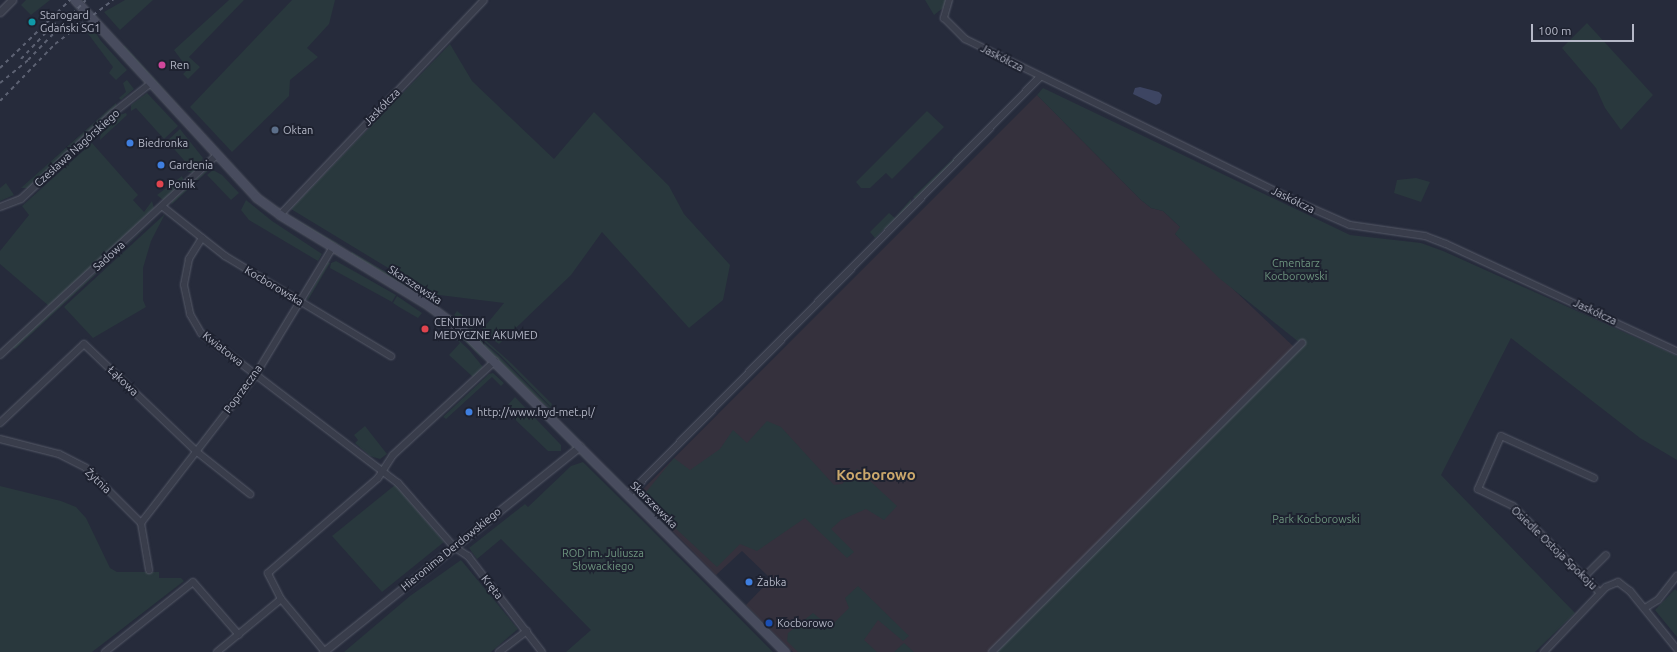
<!DOCTYPE html>
<meta charset="utf-8">
<style>
body{margin:0}
#map{position:relative;width:1677px;height:652px;overflow:hidden;background:#262b3b;font-family:Ubuntu,sans-serif}
div>[style]{position:absolute}
.medical>*{inset:0;background:#35313d}
.green>*{inset:0;background:#29383d}
.water>*{inset:0;background:#3d4562}
.roads{filter:drop-shadow(0 0 1px #575b69) drop-shadow(0 0 1px #575b69)}
.minor>*{height:6px;margin:-3px;padding:0 3px;transform-origin:3px;border-radius:3px;background:#393d4b}
.tertiary>*{height:7px;margin:-3.5px;padding:0 3.5px;transform-origin:3.5px;border-radius:3.5px;background:#393d4b}
.secondary>*{height:8px;margin:-4px;padding:0 4px;transform-origin:4px;border-radius:4px;background:#484c5e}
.rail>*{height:2px;margin-top:-1px;transform-origin:0;background:repeating-linear-gradient(90deg,#5c6172 0 4px,transparent 0 8px)}
.dots>*{width:11px;height:11px;translate:-50% -50%;box-sizing:border-box;border:2px solid #1e2230;border-radius:50%}
span{translate:-50% -50%;white-space:nowrap;text-align:center;line-height:1.15;-webkit-text-stroke:4px #1e2230;paint-order:stroke}
.poi-label{font-size:11px;color:#b5b8c7}
.left{translate:0 -50%;text-align:left}
.street-label{font-size:11px;color:#b5b8c7}
.park-label{font-size:11px;color:#6e957f}
.district-label{font-size:15px;color:#cba86c;font-weight:700}
.scale{position:absolute;left:1531px;top:24px;width:103px;height:18px;box-sizing:border-box;border:2px solid #b5b8c7;border-top:0;padding-left:5px;font-size:12px;line-height:14px;white-space:nowrap;color:#b5b8c7;-webkit-text-stroke:3px #1e2230;paint-order:stroke}
</style>
<div id="map">
<div class="medical">
<div style="clip-path:polygon(1037px 95px,1141px 200px,1151px 208px,1163px 211px,1181px 228px,1175px 234px,1294px 347px,988px 652px,793px 652px,746px 605px,771px 579px,742px 551px,716px 575px,637px 495px)"></div>
</div>
<div class="green">
<div style="clip-path:polygon(26px 0,50px 0,31px 15px,21px 5px)"></div>
<div style="clip-path:polygon(125px 0,153px 0,120px 30px,104px 12px)"></div>
<div style="clip-path:polygon(229px 0,244px 0,189px 57px,200px 67px,188px 79px,183px 74px,188px 69px,174px 50px)"></div>
<div style="clip-path:polygon(292px 0,335px 0,329px 24px,307px 48px,318px 57px,290px 80px,289px 96px,232px 152px,190px 107px)"></div>
<div style="clip-path:polygon(925px 0,946px 0,943px 8px,934px 15px)"></div>
<div style="clip-path:polygon(1587px 23px,1653px 95px,1621px 130px,1605px 108px,1596px 88px,1562px 48px)"></div>
<div style="clip-path:polygon(92px 27px,101px 41px,127px 70px,116px 80px,109px 73px,113px 67px,86px 31px)"></div>
<div style="clip-path:polygon(450px 44px,472px 81px,554px 159px,594px 112px,669px 186px,684px 214px,730px 265px,723px 300px,689px 328px,602px 232px,571px 275px,499px 344px,481px 331px,504px 303px,431px 294px,291px 209px)"></div>
<div style="clip-path:polygon(124px 45px,172px 98px,124px 48px)"></div>
<div style="clip-path:polygon(127px 80px,134px 89px,121px 100px,119px 98px,126px 92px,123px 83px)"></div>
<div style="clip-path:polygon(1043px 88px,1350px 235px,1421px 243px,1443px 251px,1677px 356px,1677px 460px,1640px 438px,1511px 338px,1441px 475px,1575px 613px,1535px 652px,997px 652px,1300px 343px,1219px 278px,1175px 234px,1180px 227px,1163px 211px,1151px 208px,1141px 200px,1037px 95px)"></div>
<div style="clip-path:polygon(147px 93px,178px 126px,164px 139px,136px 108px,131px 111px,131px 105px)"></div>
<div style="clip-path:polygon(116px 103px,117px 107px,28px 188px,21px 188px)"></div>
<div style="clip-path:polygon(927px 111px,944px 127px,892px 179px,886px 173px,870px 188px,861px 188px,856px 182px)"></div>
<div style="clip-path:polygon(126px 113px,127px 115px,100px 140px,101px 131px,119px 115px)"></div>
<div style="clip-path:polygon(180px 129px,203px 158px,199px 168px,192px 173px,187px 171px,190px 167px,167px 141px)"></div>
<div style="clip-path:polygon(972px 141px,972px 144px,915px 199px,913px 197px)"></div>
<div style="clip-path:polygon(92px 143px,138px 195px,133px 200px,144px 212px,152px 201px,154px 208px,49px 306px,0 264px,0 251px,29px 215px,22px 206px)"></div>
<div style="clip-path:polygon(210px 167px,210px 169px,171px 205px,172px 201px)"></div>
<div style="clip-path:polygon(213px 170px,222px 175px,239px 193px,231px 200px,207px 175px)"></div>
<div style="clip-path:polygon(182px 176px,184px 181px,181px 184px,163px 200px,157px 195px)"></div>
<div style="clip-path:polygon(1416px 178px,1430px 182px,1421px 202px,1394px 193px,1397px 180px)"></div>
<div style="clip-path:polygon(6px 183px,14px 195px,0 201px,0 188px)"></div>
<div style="clip-path:polygon(911px 199px,911px 204px,875px 238px,870px 232px,889px 213px,895px 218px)"></div>
<div style="clip-path:polygon(246px 200px,272px 221px,322px 254px,318px 261px,249px 220px,241px 210px)"></div>
<div style="clip-path:polygon(163px 212px,15px 349px,13px 347px)"></div>
<div style="clip-path:polygon(165px 214px,151px 241px,143px 268px,143px 300px,146px 307px,93px 338px,64px 307px)"></div>
<div style="clip-path:polygon(287px 214px,349px 250px,312px 231px)"></div>
<div style="clip-path:polygon(352px 252px,413px 288px,430px 300px,351px 254px)"></div>
<div style="clip-path:polygon(336px 261px,396px 295px,392px 302px,330px 268px,331px 263px)"></div>
<div style="clip-path:polygon(328px 262px,330px 263px,308px 300px,307px 299px)"></div>
<div style="clip-path:polygon(397px 296px,422px 313px,418px 318px,399px 307px,393px 303px)"></div>
<div style="clip-path:polygon(457px 311px,467px 319px,465px 322px,511px 363px,552px 404px,551px 407px,501px 356px,454px 315px)"></div>
<div style="clip-path:polygon(460px 322px,497px 354px,557px 414px,540px 401px)"></div>
<div style="clip-path:polygon(452px 329px,471px 343px,486px 363px,483px 359px)"></div>
<div style="clip-path:polygon(451px 333px,469px 350px,483px 367px,473px 377px,449px 355px,460px 343px)"></div>
<div style="clip-path:polygon(493px 373px,504px 383px,501px 386px,492px 377px,446px 419px,443px 417px,489px 374px)"></div>
<div style="clip-path:polygon(515px 397px,561px 445px,561px 451px,548px 451px,504px 409px)"></div>
<div style="clip-path:polygon(767px 421px,781px 427px,834px 485px,842px 484px,857px 469px,897px 506px,884px 520px,866px 509px,841px 520px,831px 529px,854px 552px,847px 558px,805px 518px,757px 551px,740px 544px,717px 567px,642px 497px,674px 458px,690px 470px,720px 449px,733px 430px,747px 443px)"></div>
<div style="clip-path:polygon(365px 426px,387px 454px,380px 459px,370px 456px,355px 443px,358px 440px,354px 435px)"></div>
<div style="clip-path:polygon(583px 462px,641px 519px,773px 652px,566px 652px,591px 630px,501px 539px,477px 559px,469px 548px,525px 504px,528px 507px,571px 466px)"></div>
<div style="clip-path:polygon(395px 485px,444px 542px,382px 592px,332px 536px)"></div>
<div style="clip-path:polygon(0 486px,61px 501px,76px 507px,86px 518px,110px 568px,117px 572px,159px 572px,159px 578px,181px 578px,184px 581px,92px 652px,0 652px)"></div>
<div style="clip-path:polygon(461px 560px,518px 629px,491px 652px,344px 652px,410px 596px)"></div>
<div style="clip-path:polygon(858px 586px,909px 636px,903px 641px,878px 620px,864px 640px,877px 652px,798px 652px,787px 641px,788px 633px,813px 613px,830px 627px,849px 608px,845px 598px)"></div>
<div style="clip-path:polygon(1675px 589px,1677px 591px,1677px 637px,1655px 610px)"></div>
<div style="clip-path:polygon(904px 643px,914px 652px,894px 652px)"></div>
</div>
<div class="water">
<div style="clip-path:polygon(1140px 87px,1159px 92px,1162px 95px,1160px 103px,1156px 105px,1133px 94px,1135px 88px)"></div>
</div>
<div class="roads">
<div class="minor">
<div style="left:949px;top:0;width:19px;rotate:106deg"></div>
<div style="left:944px;top:18px;width:30px;rotate:45deg"></div>
<div style="left:965px;top:39px;width:365px;rotate:26.1deg"></div>
<div style="left:1293px;top:200px;width:62px;rotate:23.7deg"></div>
<div style="left:1350px;top:225px;width:76px;rotate:8.3deg"></div>
<div style="left:1425px;top:236px;width:22px;rotate:21deg"></div>
<div style="left:1446px;top:244px;width:255px;rotate:24.9deg"></div>
<div style="left:0;top:207px;width:22px;rotate:-21deg"></div>
<div style="left:21px;top:199px;width:126px;rotate:-43.1deg"></div>
<div style="left:113px;top:113px;width:48px;rotate:-38.3deg"></div>
<div style="left:163px;top:207px;width:79px;rotate:38.3deg"></div>
<div style="left:225px;top:256px;width:194px;rotate:31.1deg"></div>
<div style="left:280px;top:215px;width:296px;rotate:-46.5deg"></div>
<div style="left:202px;top:238px;width:25px;rotate:122deg"></div>
<div style="left:189px;top:259px;width:26px;rotate:101deg"></div>
<div style="left:184px;top:285px;width:30px;rotate:78deg"></div>
<div style="left:190px;top:314px;width:22px;rotate:60deg"></div>
<div style="left:201px;top:333px;width:248px;rotate:37.3deg"></div>
<div style="left:398px;top:483px;width:85px;rotate:48.8deg"></div>
<div style="left:454px;top:547px;width:17px;rotate:33deg"></div>
<div style="left:468px;top:556px;width:121px;rotate:52.4deg"></div>
<div style="left:0;top:355px;width:294px;rotate:-42.7deg"></div>
<div style="left:0;top:423px;width:115px;rotate:-43.2deg"></div>
<div style="left:84px;top:344px;width:156px;rotate:43.7deg"></div>
<div style="left:197px;top:452px;width:68px;rotate:38.4deg"></div>
<div style="left:0;top:439px;width:61px;rotate:14.3deg"></div>
<div style="left:59px;top:454px;width:30px;rotate:27deg"></div>
<div style="left:86px;top:468px;width:78px;rotate:45deg"></div>
<div style="left:141px;top:523px;width:48px;rotate:80.3deg"></div>
<div style="left:1594px;top:478px;width:102px;rotate:-155.7deg"></div>
<div style="left:1501px;top:436px;width:58px;rotate:113.5deg"></div>
<div style="left:1478px;top:489px;width:39px;rotate:26deg"></div>
<div style="left:1513px;top:506px;width:123px;rotate:45deg"></div>
<div style="left:628px;top:495px;width:587px;rotate:-45.41deg"></div>
<div style="left:141px;top:523px;width:188px;rotate:-52.3deg"></div>
<div style="left:256px;top:374px;width:149px;rotate:-58.8deg"></div>
<div style="left:1584px;top:577px;width:31px;rotate:-45deg"></div>
<div style="left:1645px;top:608px;width:15px;rotate:-32deg"></div>
<div style="left:1658px;top:600px;width:31px;rotate:-52deg"></div>
<div style="left:105px;top:652px;width:112px;rotate:-38.5deg"></div>
<div style="left:193px;top:582px;width:70px;rotate:49deg"></div>
<div style="left:217px;top:652px;width:83px;rotate:-39.6deg"></div>
<div style="left:325px;top:652px;width:69px;rotate:-129.7deg"></div>
<div style="left:281px;top:599px;width:29px;rotate:-117deg"></div>
<div style="left:268px;top:573px;width:145px;rotate:-40.8deg"></div>
<div style="left:378px;top:478px;width:27px;rotate:-57deg"></div>
<div style="left:393px;top:455px;width:139px;rotate:-42.7deg"></div>
<div style="left:499px;top:652px;width:35px;rotate:-37deg"></div>
<div style="left:992px;top:652px;width:438px;rotate:-44.9deg"></div>
<div style="left:1544px;top:652px;width:90px;rotate:-46.4deg"></div>
<div style="left:1606px;top:587px;width:13px;rotate:-23deg"></div>
<div style="left:1618px;top:582px;width:15px;rotate:37deg"></div>
<div style="left:1630px;top:591px;width:75px;rotate:51deg"></div>
</div>
<div class="tertiary">
<div style="left:0;top:12px;width:17px;rotate:-45deg"></div>
<div style="left:323px;top:652px;width:329px;rotate:-38.7deg"></div>
</div>
<div class="secondary">
<div style="left:75px;top:0;width:269px;rotate:47.4deg"></div>
<div style="left:257px;top:198px;width:29px;rotate:36deg"></div>
<div style="left:280px;top:215px;width:175px;rotate:31.4deg"></div>
<div style="left:429px;top:306px;width:42px;rotate:36.3deg"></div>
<div style="left:463px;top:331px;width:455px;rotate:44.9deg"></div>
</div>
</div>
<div class="rail">
<div style="left:21px;top:59px;width:50px;rotate:-46.6deg"></div>
<div style="left:0;top:68px;width:98px;rotate:-44.2deg"></div>
<div style="left:0;top:83px;width:36px;rotate:-39deg"></div>
<div style="left:28px;top:60px;width:83px;rotate:-46deg"></div>
<div style="left:0;top:101px;width:79px;rotate:-46deg"></div>
<div style="left:55px;top:44px;width:73px;rotate:-37.2deg"></div>
</div>
<div class="dots">
<div style="left:32px;top:22px;background:#0f9aa8"></div>
<div style="left:162px;top:65px;background:#d1479c"></div>
<div style="left:275px;top:130px;background:#5c6f8a"></div>
<div style="left:130px;top:143px;background:#3f7fe0"></div>
<div style="left:161px;top:165px;background:#3f7fe0"></div>
<div style="left:160px;top:184px;background:#e0444e"></div>
<div style="left:425px;top:329px;background:#e0444e"></div>
<div style="left:469px;top:412px;background:#3f7fe0"></div>
<div style="left:749px;top:582px;background:#3f7fe0"></div>
<div style="left:769px;top:623px;background:#1a4fb4"></div>
</div>
<div class="poi-label">
<span class="left" style="left:40px;top:22px">Starogard<br>Gdański SG1</span>
<span class="left" style="left:170px;top:65px">Ren</span>
<span class="left" style="left:283px;top:130px">Oktan</span>
<span class="left" style="left:138px;top:143px">Biedronka</span>
<span class="left" style="left:169px;top:165px">Gardenia</span>
<span class="left" style="left:168px;top:184px">Ponik</span>
<span class="left" style="left:434px;top:329px">CENTRUM<br>MEDYCZNE AKUMED</span>
<span class="left" style="left:477px;top:412px">http://www.hyd-met.pl/</span>
<span class="left" style="left:757px;top:582px">Żabka</span>
<span class="left" style="left:777px;top:623px">Kocborowo</span>
</div>
<div class="street-label">
<span style="left:1002px;top:58px;rotate:27deg">Jaskółcza</span>
<span style="left:382px;top:107px;rotate:-46deg">Jaskółcza</span>
<span style="left:77px;top:148px;rotate:-42deg">Czesława Nagórskiego</span>
<span style="left:1293px;top:200px;rotate:26deg">Jaskółcza</span>
<span style="left:109px;top:256px;rotate:-42deg">Sadowa</span>
<span style="left:415px;top:285px;rotate:33deg">Skarszewska</span>
<span style="left:274px;top:286px;rotate:31deg">Kocborowska</span>
<span style="left:1595px;top:312px;rotate:25deg">Jaskółcza</span>
<span style="left:223px;top:349px;rotate:38deg">Kwiatowa</span>
<span style="left:123px;top:381px;rotate:44deg">Łąkowa</span>
<span style="left:243px;top:389px;rotate:-54deg">Poprzeczna</span>
<span style="left:98px;top:481px;rotate:43deg">Żytnia</span>
<span style="left:654px;top:505px;rotate:45deg">Skarszewska</span>
<span style="left:1554px;top:548px;rotate:44deg">Osiedle Ostoja Spokoju</span>
<span style="left:451px;top:549px;rotate:-39deg">Hieronima Derdowskiego</span>
<span style="left:492px;top:587px;rotate:52deg">Kręta</span>
</div>
<div class="park-label">
<span style="left:1296px;top:270px">Cmentarz<br>Kocborowski</span>
<span style="left:1316px;top:519px">Park Kocborowski</span>
<span style="left:603px;top:560px">ROD im. Juliusza<br>Słowackiego</span>
</div>
<div class="district-label">
<span style="left:876px;top:475px">Kocborowo</span>
</div>
<div class="scale">100 m</div>
</div>
